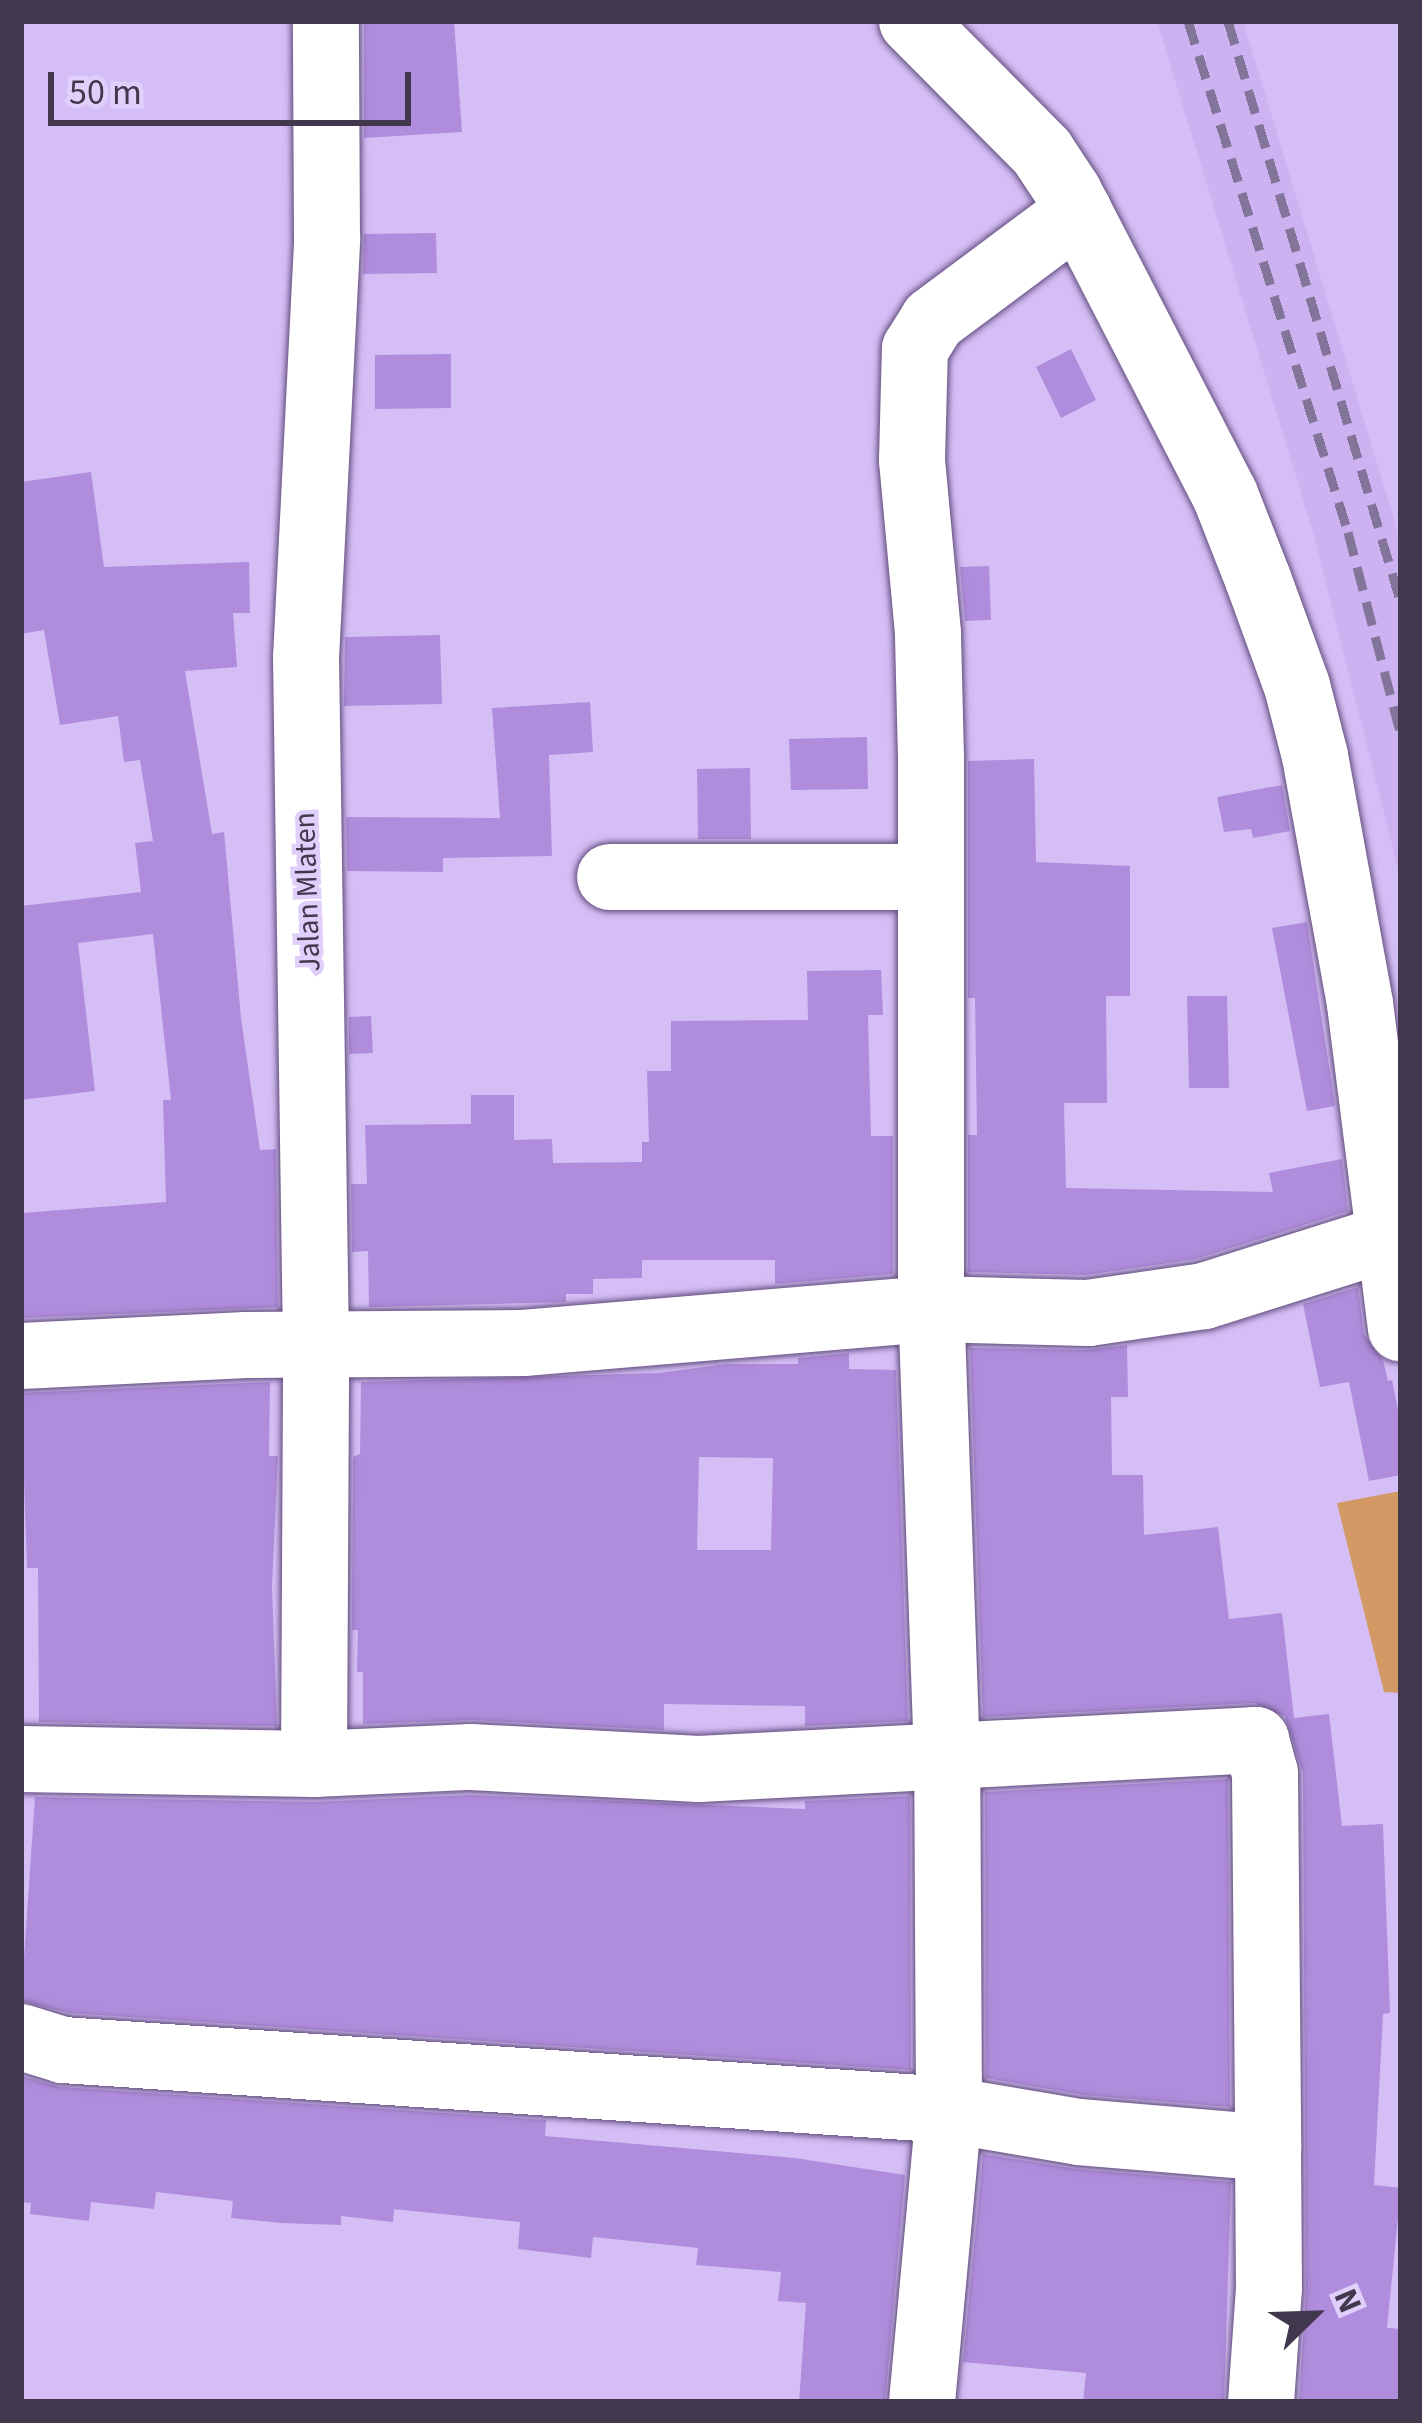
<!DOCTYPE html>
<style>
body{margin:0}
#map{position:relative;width:1422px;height:2423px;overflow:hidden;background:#d5bef6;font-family:"Source Sans 3",sans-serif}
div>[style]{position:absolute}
.built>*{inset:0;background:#ccb2f1}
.green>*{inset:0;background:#d29965}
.building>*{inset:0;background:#af8ddc}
.roads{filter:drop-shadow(0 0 3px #624d7d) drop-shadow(0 0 3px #624d7d)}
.minor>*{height:66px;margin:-33px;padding:0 33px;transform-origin:33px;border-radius:33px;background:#fff}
.rail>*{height:9px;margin-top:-4.5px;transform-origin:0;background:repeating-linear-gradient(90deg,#837499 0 24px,transparent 0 36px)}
span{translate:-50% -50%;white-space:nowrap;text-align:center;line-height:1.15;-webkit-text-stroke:9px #e0cefb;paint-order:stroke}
.street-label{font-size:30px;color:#41384e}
.frame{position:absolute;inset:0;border:24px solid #41384e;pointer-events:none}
.north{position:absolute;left:1254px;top:2255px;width:120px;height:120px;-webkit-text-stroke:9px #e0cefb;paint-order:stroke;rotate:67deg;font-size:33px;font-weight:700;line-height:48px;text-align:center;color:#41384e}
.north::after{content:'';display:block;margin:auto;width:42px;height:54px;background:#41384e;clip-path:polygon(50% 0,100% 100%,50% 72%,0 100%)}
.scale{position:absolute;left:48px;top:72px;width:363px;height:54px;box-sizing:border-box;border:6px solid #41384e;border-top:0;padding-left:15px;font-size:36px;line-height:42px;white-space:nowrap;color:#41384e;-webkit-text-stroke:9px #e0cefb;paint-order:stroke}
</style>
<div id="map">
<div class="built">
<div style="clip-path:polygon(1157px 21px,1243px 21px,1393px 516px,1401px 548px,1401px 881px,1315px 539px)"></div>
</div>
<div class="green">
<div style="clip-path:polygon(1401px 1491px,1401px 1693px,1384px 1692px,1337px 1503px)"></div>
</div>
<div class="building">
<div style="clip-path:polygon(364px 21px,454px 21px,462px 132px,364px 138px)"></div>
<div style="clip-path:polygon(436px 233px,437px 273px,363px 274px,364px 234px)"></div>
<div style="clip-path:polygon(1071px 349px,1096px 400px,1061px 418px,1036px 367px)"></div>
<div style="clip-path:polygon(451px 354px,451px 408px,375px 409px,375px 355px)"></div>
<div style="clip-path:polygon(91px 472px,104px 567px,249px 562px,250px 613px,233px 613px,237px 667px,185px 671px,212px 834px,224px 832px,241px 1018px,260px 1150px,276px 1149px,278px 1307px,21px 1318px,21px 1213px,166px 1202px,163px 1100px,171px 1100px,153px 934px,78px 943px,95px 1091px,21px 1100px,21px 906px,141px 892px,135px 843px,153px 841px,140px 760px,124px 762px,118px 716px,60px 725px,44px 630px,21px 634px,21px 482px)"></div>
<div style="clip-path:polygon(989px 566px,991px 620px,965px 621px,960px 567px)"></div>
<div style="clip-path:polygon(440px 635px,442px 704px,344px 706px,345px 637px)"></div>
<div style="clip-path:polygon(590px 702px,593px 752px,549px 755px,552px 856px,443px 858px,443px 872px,347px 871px,346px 817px,500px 818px,492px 708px)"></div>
<div style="clip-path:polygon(867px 737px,868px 789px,791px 790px,789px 739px)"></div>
<div style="clip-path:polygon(1034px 759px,1036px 862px,1130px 866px,1130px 996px,1106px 996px,1107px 1103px,1064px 1103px,1066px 1188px,1273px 1192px,1269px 1173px,1342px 1159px,1348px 1211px,1196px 1259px,1086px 1275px,968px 1272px,968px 1135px,977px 1135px,975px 998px,968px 998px,968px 761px)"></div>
<div style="clip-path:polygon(750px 768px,751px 839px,698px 839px,697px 769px)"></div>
<div style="clip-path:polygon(1282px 785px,1290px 831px,1253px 838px,1251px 829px,1224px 832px,1217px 797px)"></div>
<div style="clip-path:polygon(1307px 922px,1335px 1106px,1307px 1111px,1272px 928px)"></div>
<div style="clip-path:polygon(881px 970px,883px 1015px,868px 1015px,871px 1136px,893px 1136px,893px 1274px,775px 1284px,775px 1260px,642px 1260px,642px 1278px,593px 1279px,593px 1294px,566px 1294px,566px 1302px,369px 1307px,368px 1251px,352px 1252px,351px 1184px,367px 1184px,365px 1125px,471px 1124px,471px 1095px,514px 1095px,514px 1140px,552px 1139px,553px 1163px,642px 1162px,642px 1142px,649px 1142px,647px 1071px,671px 1071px,671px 1021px,808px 1020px,807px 971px)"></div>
<div style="clip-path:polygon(1187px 996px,1227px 996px,1229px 1088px,1189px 1088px)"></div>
<div style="clip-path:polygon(371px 1016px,373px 1053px,349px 1054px,349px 1017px)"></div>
<div style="clip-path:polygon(1358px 1287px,1364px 1334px,1383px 1360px,1388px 1381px,1392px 1380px,1401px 1425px,1401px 1475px,1369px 1481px,1349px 1382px,1320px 1387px,1303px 1304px)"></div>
<div style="clip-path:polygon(1127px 1345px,1128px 1397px,1111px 1397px,1112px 1475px,1143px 1475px,1144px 1535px,1218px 1527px,1229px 1619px,1282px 1613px,1294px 1718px,1329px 1714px,1342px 1826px,1383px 1824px,1390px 2013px,1383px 2014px,1374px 2185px,1401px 2188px,1387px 2328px,1401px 2329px,1401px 2402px,1299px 2402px,1306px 2288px,1303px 1773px,1285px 1716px,1254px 1703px,983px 1717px,970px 1348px,1087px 1350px)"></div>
<div style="clip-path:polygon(evenodd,849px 1353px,849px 1369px,896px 1370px,908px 1721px,805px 1726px,805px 1706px,664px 1704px,664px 1730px,473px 1720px,363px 1724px,363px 1672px,357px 1672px,358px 1630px,352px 1630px,353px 1457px,360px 1454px,361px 1382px,659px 1373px,726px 1364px,798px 1364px,798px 1358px,849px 1353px,699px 1457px,773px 1458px,771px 1550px,697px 1550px,699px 1457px)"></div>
<div style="clip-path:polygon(270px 1382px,269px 1456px,278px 1456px,272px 1586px,277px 1726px,39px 1722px,38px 1568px,27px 1568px,21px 1393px)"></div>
<div style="clip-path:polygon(1228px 1779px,1230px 2107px,1084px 2095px,986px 2078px,985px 1792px)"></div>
<div style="clip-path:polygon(471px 1795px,805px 1809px,805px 1801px,910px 1796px,911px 2070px,70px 2013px,21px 2001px,35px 1797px,314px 1802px)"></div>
<div style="clip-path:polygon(21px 2076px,60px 2087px,546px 2120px,545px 2136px,795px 2158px,905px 2175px,885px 2402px,799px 2402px,806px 2303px,778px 2301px,781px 2272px,696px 2265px,698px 2248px,593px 2237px,591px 2258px,518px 2249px,520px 2222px,394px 2209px,393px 2222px,341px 2216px,341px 2225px,280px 2223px,231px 2218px,233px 2201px,156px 2192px,154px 2209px,91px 2202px,89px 2221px,30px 2214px,31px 2203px,21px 2202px)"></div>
<div style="clip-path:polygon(983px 2154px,1076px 2169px,1231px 2182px,1224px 2402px,1083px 2402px,1086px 2373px,963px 2362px)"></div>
</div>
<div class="roads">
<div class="minor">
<div style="left:912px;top:21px;width:185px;rotate:45.2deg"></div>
<div style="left:1042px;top:152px;width:49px;rotate:56.6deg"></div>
<div style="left:1069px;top:193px;width:340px;rotate:62.7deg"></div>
<div style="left:1225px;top:495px;width:90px;rotate:68.6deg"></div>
<div style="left:1258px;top:579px;width:114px;rotate:70deg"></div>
<div style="left:1297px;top:686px;width:72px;rotate:75.6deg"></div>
<div style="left:1315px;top:756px;width:252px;rotate:79.7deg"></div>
<div style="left:1360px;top:1004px;width:327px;rotate:82.8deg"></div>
<div style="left:610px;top:877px;width:321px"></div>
<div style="left:21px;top:1356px;width:225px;rotate:-2.8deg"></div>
<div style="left:246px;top:1345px;width:277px;rotate:-0.4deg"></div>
<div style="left:523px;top:1343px;width:409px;rotate:-4.8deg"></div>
<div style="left:931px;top:1309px;width:157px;rotate:1.5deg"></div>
<div style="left:1088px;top:1313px;width:117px;rotate:-8.3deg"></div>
<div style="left:1204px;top:1296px;width:193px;rotate:-17.5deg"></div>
<div style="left:21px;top:1759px;width:293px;rotate:1deg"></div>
<div style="left:314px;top:1764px;width:157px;rotate:-2.6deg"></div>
<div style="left:471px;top:1757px;width:228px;rotate:3deg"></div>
<div style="left:699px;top:1769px;width:558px;rotate:-2.98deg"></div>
<div style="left:1256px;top:1740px;width:34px;rotate:75deg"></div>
<div style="left:1265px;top:1773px;width:375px;rotate:89.5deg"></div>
<div style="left:1268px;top:2148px;width:140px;rotate:89.6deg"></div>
<div style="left:1269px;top:2288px;width:114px;rotate:94deg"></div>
<div style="left:314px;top:1764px;width:418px;rotate:-89.7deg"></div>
<div style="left:316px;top:1346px;width:688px;rotate:-90.83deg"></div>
<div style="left:306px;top:658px;width:421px;rotate:-87.1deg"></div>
<div style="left:327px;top:238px;width:217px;rotate:-90.3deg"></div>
<div style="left:21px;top:2037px;width:44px;rotate:17.2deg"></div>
<div style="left:63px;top:2050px;width:888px;rotate:3.87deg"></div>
<div style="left:949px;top:2110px;width:132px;rotate:9.6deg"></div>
<div style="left:1079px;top:2132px;width:190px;rotate:4.8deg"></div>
<div style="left:922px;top:2402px;width:293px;rotate:-84.7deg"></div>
<div style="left:949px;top:2110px;width:352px;rotate:-90.3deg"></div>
<div style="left:947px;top:1758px;width:449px;rotate:-92deg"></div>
<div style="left:931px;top:1309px;width:550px;rotate:-90deg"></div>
<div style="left:931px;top:759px;width:126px;rotate:-91.4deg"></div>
<div style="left:928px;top:633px;width:174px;rotate:-95.3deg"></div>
<div style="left:912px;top:460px;width:111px;rotate:-88.5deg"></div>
<div style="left:915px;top:349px;width:34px;rotate:-58deg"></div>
<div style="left:933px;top:320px;width:182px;rotate:-36.7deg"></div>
</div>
</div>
<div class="rail">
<div style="left:1188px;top:21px;width:535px;rotate:72.61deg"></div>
<div style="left:1348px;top:532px;width:210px;rotate:75.4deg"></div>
<div style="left:1228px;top:21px;width:607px;rotate:73.45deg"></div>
</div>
<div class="street-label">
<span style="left:308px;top:892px;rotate:-92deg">Jalan Mlaten</span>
</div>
<div class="frame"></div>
<div class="north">N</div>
<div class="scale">50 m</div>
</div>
